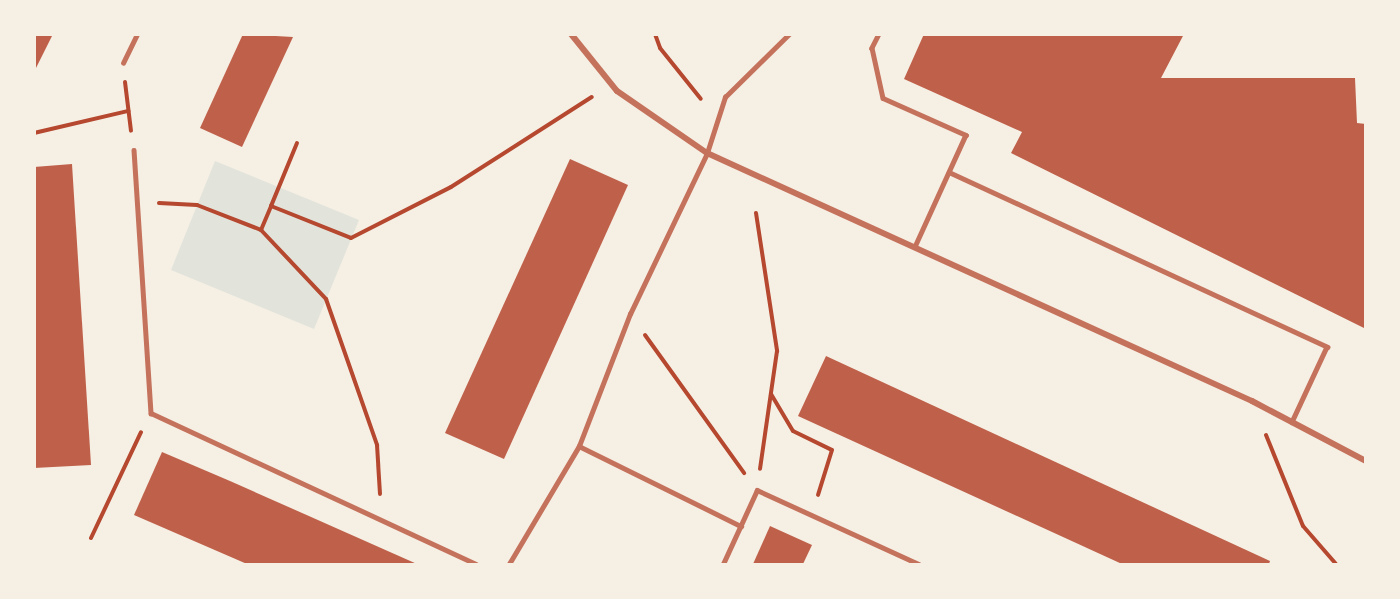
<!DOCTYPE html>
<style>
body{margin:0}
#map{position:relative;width:1400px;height:599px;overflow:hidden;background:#f6efe4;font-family:Manrope,sans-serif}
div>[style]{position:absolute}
.green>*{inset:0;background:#e2e4dc}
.building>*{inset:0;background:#bf614a}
.path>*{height:4px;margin:-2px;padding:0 2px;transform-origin:2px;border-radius:2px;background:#b5482f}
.service>*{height:4.5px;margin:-2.25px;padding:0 2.25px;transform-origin:2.25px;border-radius:2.25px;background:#c5725c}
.minor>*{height:6px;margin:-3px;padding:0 3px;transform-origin:3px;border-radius:3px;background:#c5725c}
span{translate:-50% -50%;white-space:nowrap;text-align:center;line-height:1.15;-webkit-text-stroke:5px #f6efe4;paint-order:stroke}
.frame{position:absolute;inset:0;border:36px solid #f6efe4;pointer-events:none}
</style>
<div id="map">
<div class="green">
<div style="clip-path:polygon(215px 161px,359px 220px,314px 329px,171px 270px)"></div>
</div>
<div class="building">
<div style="clip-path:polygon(34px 34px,53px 34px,34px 72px)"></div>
<div style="clip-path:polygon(243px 34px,293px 37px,242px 147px,200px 128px)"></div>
<div style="clip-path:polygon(924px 34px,1184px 34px,1161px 78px,1355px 78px,1357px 123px,1366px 124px,1366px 329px,1011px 153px,1022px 132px,904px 79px)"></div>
<div style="clip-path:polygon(570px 159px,628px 185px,504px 459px,445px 433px)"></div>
<div style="clip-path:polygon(72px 164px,91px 465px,34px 468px,34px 167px)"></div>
<div style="clip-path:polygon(826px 356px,1270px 561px,1269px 564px,1122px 564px,798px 416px)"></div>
<div style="clip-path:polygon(162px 452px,230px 481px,417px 564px,247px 564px,134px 515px)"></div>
<div style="clip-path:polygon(770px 526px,812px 545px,803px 564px,753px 564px)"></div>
</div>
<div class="path">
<div style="left:655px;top:34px;width:15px;rotate:70deg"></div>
<div style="left:660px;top:48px;width:65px;rotate:51.2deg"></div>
<div style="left:125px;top:82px;width:49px;rotate:83deg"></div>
<div style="left:34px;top:133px;width:97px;rotate:-13.2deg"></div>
<div style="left:297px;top:143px;width:68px;rotate:112.4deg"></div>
<div style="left:271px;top:206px;width:86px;rotate:21.8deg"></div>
<div style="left:351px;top:238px;width:112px;rotate:-27deg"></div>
<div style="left:451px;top:187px;width:167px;rotate:-32.6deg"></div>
<div style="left:159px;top:203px;width:38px;rotate:3deg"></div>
<div style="left:197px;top:205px;width:69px;rotate:21.3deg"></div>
<div style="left:261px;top:230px;width:26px;rotate:-67deg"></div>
<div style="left:756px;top:213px;width:140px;rotate:81.3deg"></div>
<div style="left:777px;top:351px;width:119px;rotate:98.2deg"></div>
<div style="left:261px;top:230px;width:95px;rotate:46.7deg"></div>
<div style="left:326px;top:299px;width:155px;rotate:70.7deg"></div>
<div style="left:377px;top:445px;width:49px;rotate:86.5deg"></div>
<div style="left:645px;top:335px;width:170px;rotate:54.3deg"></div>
<div style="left:771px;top:394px;width:43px;rotate:59.3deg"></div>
<div style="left:793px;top:431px;width:43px;rotate:26deg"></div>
<div style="left:832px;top:450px;width:47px;rotate:107.3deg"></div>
<div style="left:1266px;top:435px;width:98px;rotate:67.9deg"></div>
<div style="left:1303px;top:526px;width:50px;rotate:49deg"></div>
<div style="left:91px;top:538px;width:117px;rotate:-64.7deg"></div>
</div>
<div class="service">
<div style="left:879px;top:34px;width:16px;rotate:117deg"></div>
<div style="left:872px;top:48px;width:51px;rotate:77.6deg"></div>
<div style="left:883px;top:98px;width:91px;rotate:24deg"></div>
<div style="left:966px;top:135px;width:123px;rotate:114.5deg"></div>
<div style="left:123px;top:63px;width:32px;rotate:-64deg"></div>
<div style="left:134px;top:150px;width:264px;rotate:86.3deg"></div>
<div style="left:151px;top:413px;width:358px;rotate:24.9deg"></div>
<div style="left:949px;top:172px;width:417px;rotate:24.8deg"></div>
<div style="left:1327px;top:347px;width:83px;rotate:115deg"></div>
<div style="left:579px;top:446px;width:181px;rotate:26.3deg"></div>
<div style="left:509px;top:564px;width:137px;rotate:-59.3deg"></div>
<div style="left:579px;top:446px;width:142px;rotate:-68.9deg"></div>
<div style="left:630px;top:314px;width:178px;rotate:-64.4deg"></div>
<div style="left:707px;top:153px;width:59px;rotate:-72.2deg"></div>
<div style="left:725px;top:97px;width:90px;rotate:-44.5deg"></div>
<div style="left:723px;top:564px;width:81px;rotate:-65.3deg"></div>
<div style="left:757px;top:490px;width:178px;rotate:24.6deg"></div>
</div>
<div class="minor">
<div style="left:571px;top:34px;width:73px;rotate:51.1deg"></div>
<div style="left:617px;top:91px;width:109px;rotate:34.6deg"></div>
<div style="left:707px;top:153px;width:599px;rotate:24.47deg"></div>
<div style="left:1252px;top:401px;width:129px;rotate:27.8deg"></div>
</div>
<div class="frame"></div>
</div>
